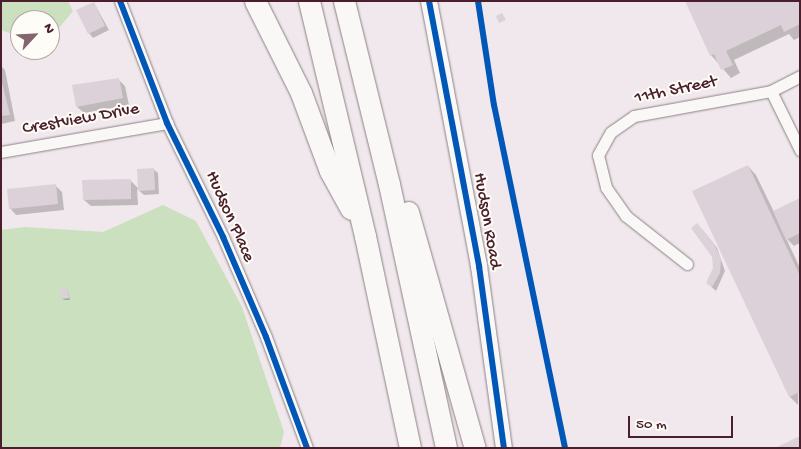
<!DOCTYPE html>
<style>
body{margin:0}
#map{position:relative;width:801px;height:449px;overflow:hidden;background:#f0e8ec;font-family:"Gochi Hand",sans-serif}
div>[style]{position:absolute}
.green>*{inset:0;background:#cae0be}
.shadow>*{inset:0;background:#0003}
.building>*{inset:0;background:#ddd1d9}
.roads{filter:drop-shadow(0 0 1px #8d8185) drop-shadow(0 0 1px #8d8185)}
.street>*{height:11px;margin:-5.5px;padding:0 5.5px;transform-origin:5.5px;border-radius:5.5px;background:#f9f8f7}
.secondary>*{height:16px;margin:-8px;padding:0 8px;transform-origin:8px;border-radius:8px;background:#f9f8f7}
.highway>*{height:21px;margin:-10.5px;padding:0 10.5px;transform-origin:10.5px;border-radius:10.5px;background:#f9f8f7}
.cycleway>*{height:6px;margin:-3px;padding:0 3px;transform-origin:3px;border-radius:3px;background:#0057b8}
span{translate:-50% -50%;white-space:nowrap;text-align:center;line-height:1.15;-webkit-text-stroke:4px #fdfcf7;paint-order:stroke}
.street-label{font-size:18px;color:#4a1f2b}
.frame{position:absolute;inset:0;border:2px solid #4a1f2b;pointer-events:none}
.north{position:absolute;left:10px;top:10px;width:50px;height:50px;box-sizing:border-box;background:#fdfcf7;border:1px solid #b5a4a5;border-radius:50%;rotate:65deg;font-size:14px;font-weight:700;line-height:20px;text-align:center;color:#4a1f2b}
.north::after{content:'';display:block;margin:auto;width:18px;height:22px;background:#84656f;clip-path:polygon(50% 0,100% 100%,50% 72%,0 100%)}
.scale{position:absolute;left:628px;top:416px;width:105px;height:22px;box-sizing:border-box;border:2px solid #4a1f2b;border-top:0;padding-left:6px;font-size:15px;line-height:18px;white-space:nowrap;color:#4a1f2b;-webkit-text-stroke:4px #fdfcf7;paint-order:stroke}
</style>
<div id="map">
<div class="green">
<div style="clip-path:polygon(1px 1px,68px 1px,73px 11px,53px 35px,50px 36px,50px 20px,20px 20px,20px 37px,1px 30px)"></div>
<div style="clip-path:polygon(163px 205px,196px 221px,242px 307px,284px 432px,280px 448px,1px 448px,1px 230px,25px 227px,103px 232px)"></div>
</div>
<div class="shadow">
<div style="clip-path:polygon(800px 1px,800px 37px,794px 40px,789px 34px,734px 60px,740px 73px,731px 78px,711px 55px)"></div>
<div style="clip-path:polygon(94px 3px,109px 30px,93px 38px,89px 33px)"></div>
<div style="clip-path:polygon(1px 66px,5px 70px,15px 121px,1px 124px)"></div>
<div style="clip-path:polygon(118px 79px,125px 86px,129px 105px,84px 113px,77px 107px)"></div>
<div style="clip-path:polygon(748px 166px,756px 175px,774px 212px,800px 200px,800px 243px,794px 246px,786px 238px,800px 268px,798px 405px,790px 397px)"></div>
<div style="clip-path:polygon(153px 169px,158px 173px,159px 194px,144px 195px,137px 189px,138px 205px,91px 206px,84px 200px,130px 180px,139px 189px)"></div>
<div style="clip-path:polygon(55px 185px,62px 192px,64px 210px,16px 215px,10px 208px)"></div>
<div style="clip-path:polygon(702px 229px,717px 248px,725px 271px,716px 291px,707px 283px,714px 268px,712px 251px)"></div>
<div style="clip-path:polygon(67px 289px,70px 300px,64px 300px,62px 298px)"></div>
</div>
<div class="building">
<div style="clip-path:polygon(685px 1px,800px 1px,800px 24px,784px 32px,781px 25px,726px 51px,733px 65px,721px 70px,714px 54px,710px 56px)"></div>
<div style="clip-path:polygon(94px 2px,105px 26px,88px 34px,76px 10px)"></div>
<div style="clip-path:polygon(502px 13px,506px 20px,499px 23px,496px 16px)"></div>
<div style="clip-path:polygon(119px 78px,123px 98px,76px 107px,72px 85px)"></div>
<div style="clip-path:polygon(1px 79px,10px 115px,1px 116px)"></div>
<div style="clip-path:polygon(748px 165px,800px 276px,800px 392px,789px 397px,692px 191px)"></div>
<div style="clip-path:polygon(154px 168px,155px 190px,138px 191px,137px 169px)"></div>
<div style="clip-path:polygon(131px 179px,131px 199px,83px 200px,82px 180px)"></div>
<div style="clip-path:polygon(56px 184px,58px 204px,9px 209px,7px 189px)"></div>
<div style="clip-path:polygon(800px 198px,800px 233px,786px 240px,773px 211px)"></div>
<div style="clip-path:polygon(697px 223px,713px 242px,721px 259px,720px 273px,712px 287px,706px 283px,713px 268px,712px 257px,691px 228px)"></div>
<div style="clip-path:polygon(60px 288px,67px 288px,69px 298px,61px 299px)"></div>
<div style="clip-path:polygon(800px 436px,800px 448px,775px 448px)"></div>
</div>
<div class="roads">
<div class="street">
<div style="left:120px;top:1px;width:131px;rotate:68.9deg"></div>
<div style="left:167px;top:123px;width:127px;rotate:63.8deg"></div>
<div style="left:223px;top:237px;width:109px;rotate:66.7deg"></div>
<div style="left:266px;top:337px;width:118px;rotate:69.7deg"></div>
<div style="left:771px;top:91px;width:66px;rotate:63.8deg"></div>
<div style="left:1px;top:152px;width:169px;rotate:-9.9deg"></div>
<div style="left:687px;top:264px;width:78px;rotate:-141.8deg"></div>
<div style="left:626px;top:216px;width:35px;rotate:-125deg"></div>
<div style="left:606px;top:187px;width:33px;rotate:-104deg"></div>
<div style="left:598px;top:155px;width:26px;rotate:-61deg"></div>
<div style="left:611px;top:132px;width:28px;rotate:-35deg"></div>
<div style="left:634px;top:116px;width:139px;rotate:-10.3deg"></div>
<div style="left:771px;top:91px;width:33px;rotate:-27deg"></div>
</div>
<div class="secondary">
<div style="left:429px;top:1px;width:270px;rotate:79.3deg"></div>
<div style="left:479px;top:266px;width:184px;rotate:82.2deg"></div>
</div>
<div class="highway">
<div style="left:255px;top:1px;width:103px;rotate:63.4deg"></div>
<div style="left:301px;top:93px;width:83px;rotate:69.6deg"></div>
<div style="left:330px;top:171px;width:43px;rotate:61.1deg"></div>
<div style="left:309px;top:1px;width:242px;rotate:76.6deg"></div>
<div style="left:365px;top:236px;width:217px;rotate:78deg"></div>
<div style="left:344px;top:1px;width:188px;rotate:76.2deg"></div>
<div style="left:389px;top:184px;width:270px;rotate:77.8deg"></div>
<div style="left:408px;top:212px;width:245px;rotate:74.2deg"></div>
</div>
</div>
<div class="cycleway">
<div style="left:120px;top:1px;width:131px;rotate:68.9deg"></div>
<div style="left:167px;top:123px;width:127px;rotate:63.8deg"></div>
<div style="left:223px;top:237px;width:109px;rotate:66.7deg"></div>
<div style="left:266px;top:337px;width:118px;rotate:69.7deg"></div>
<div style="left:429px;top:1px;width:270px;rotate:79.3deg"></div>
<div style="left:479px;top:266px;width:184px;rotate:82.2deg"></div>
<div style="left:478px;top:1px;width:105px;rotate:81.3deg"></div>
<div style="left:494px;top:105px;width:350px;rotate:78.3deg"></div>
</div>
<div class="street-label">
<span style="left:676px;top:91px;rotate:-12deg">11th Street</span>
<span style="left:81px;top:120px;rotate:-10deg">Crestview Drive</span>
<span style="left:229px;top:217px;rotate:66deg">Hudson Place</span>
<span style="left:486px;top:221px;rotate:80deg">Hudson Road</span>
</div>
<div class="frame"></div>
<div class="north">N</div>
<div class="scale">50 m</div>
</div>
